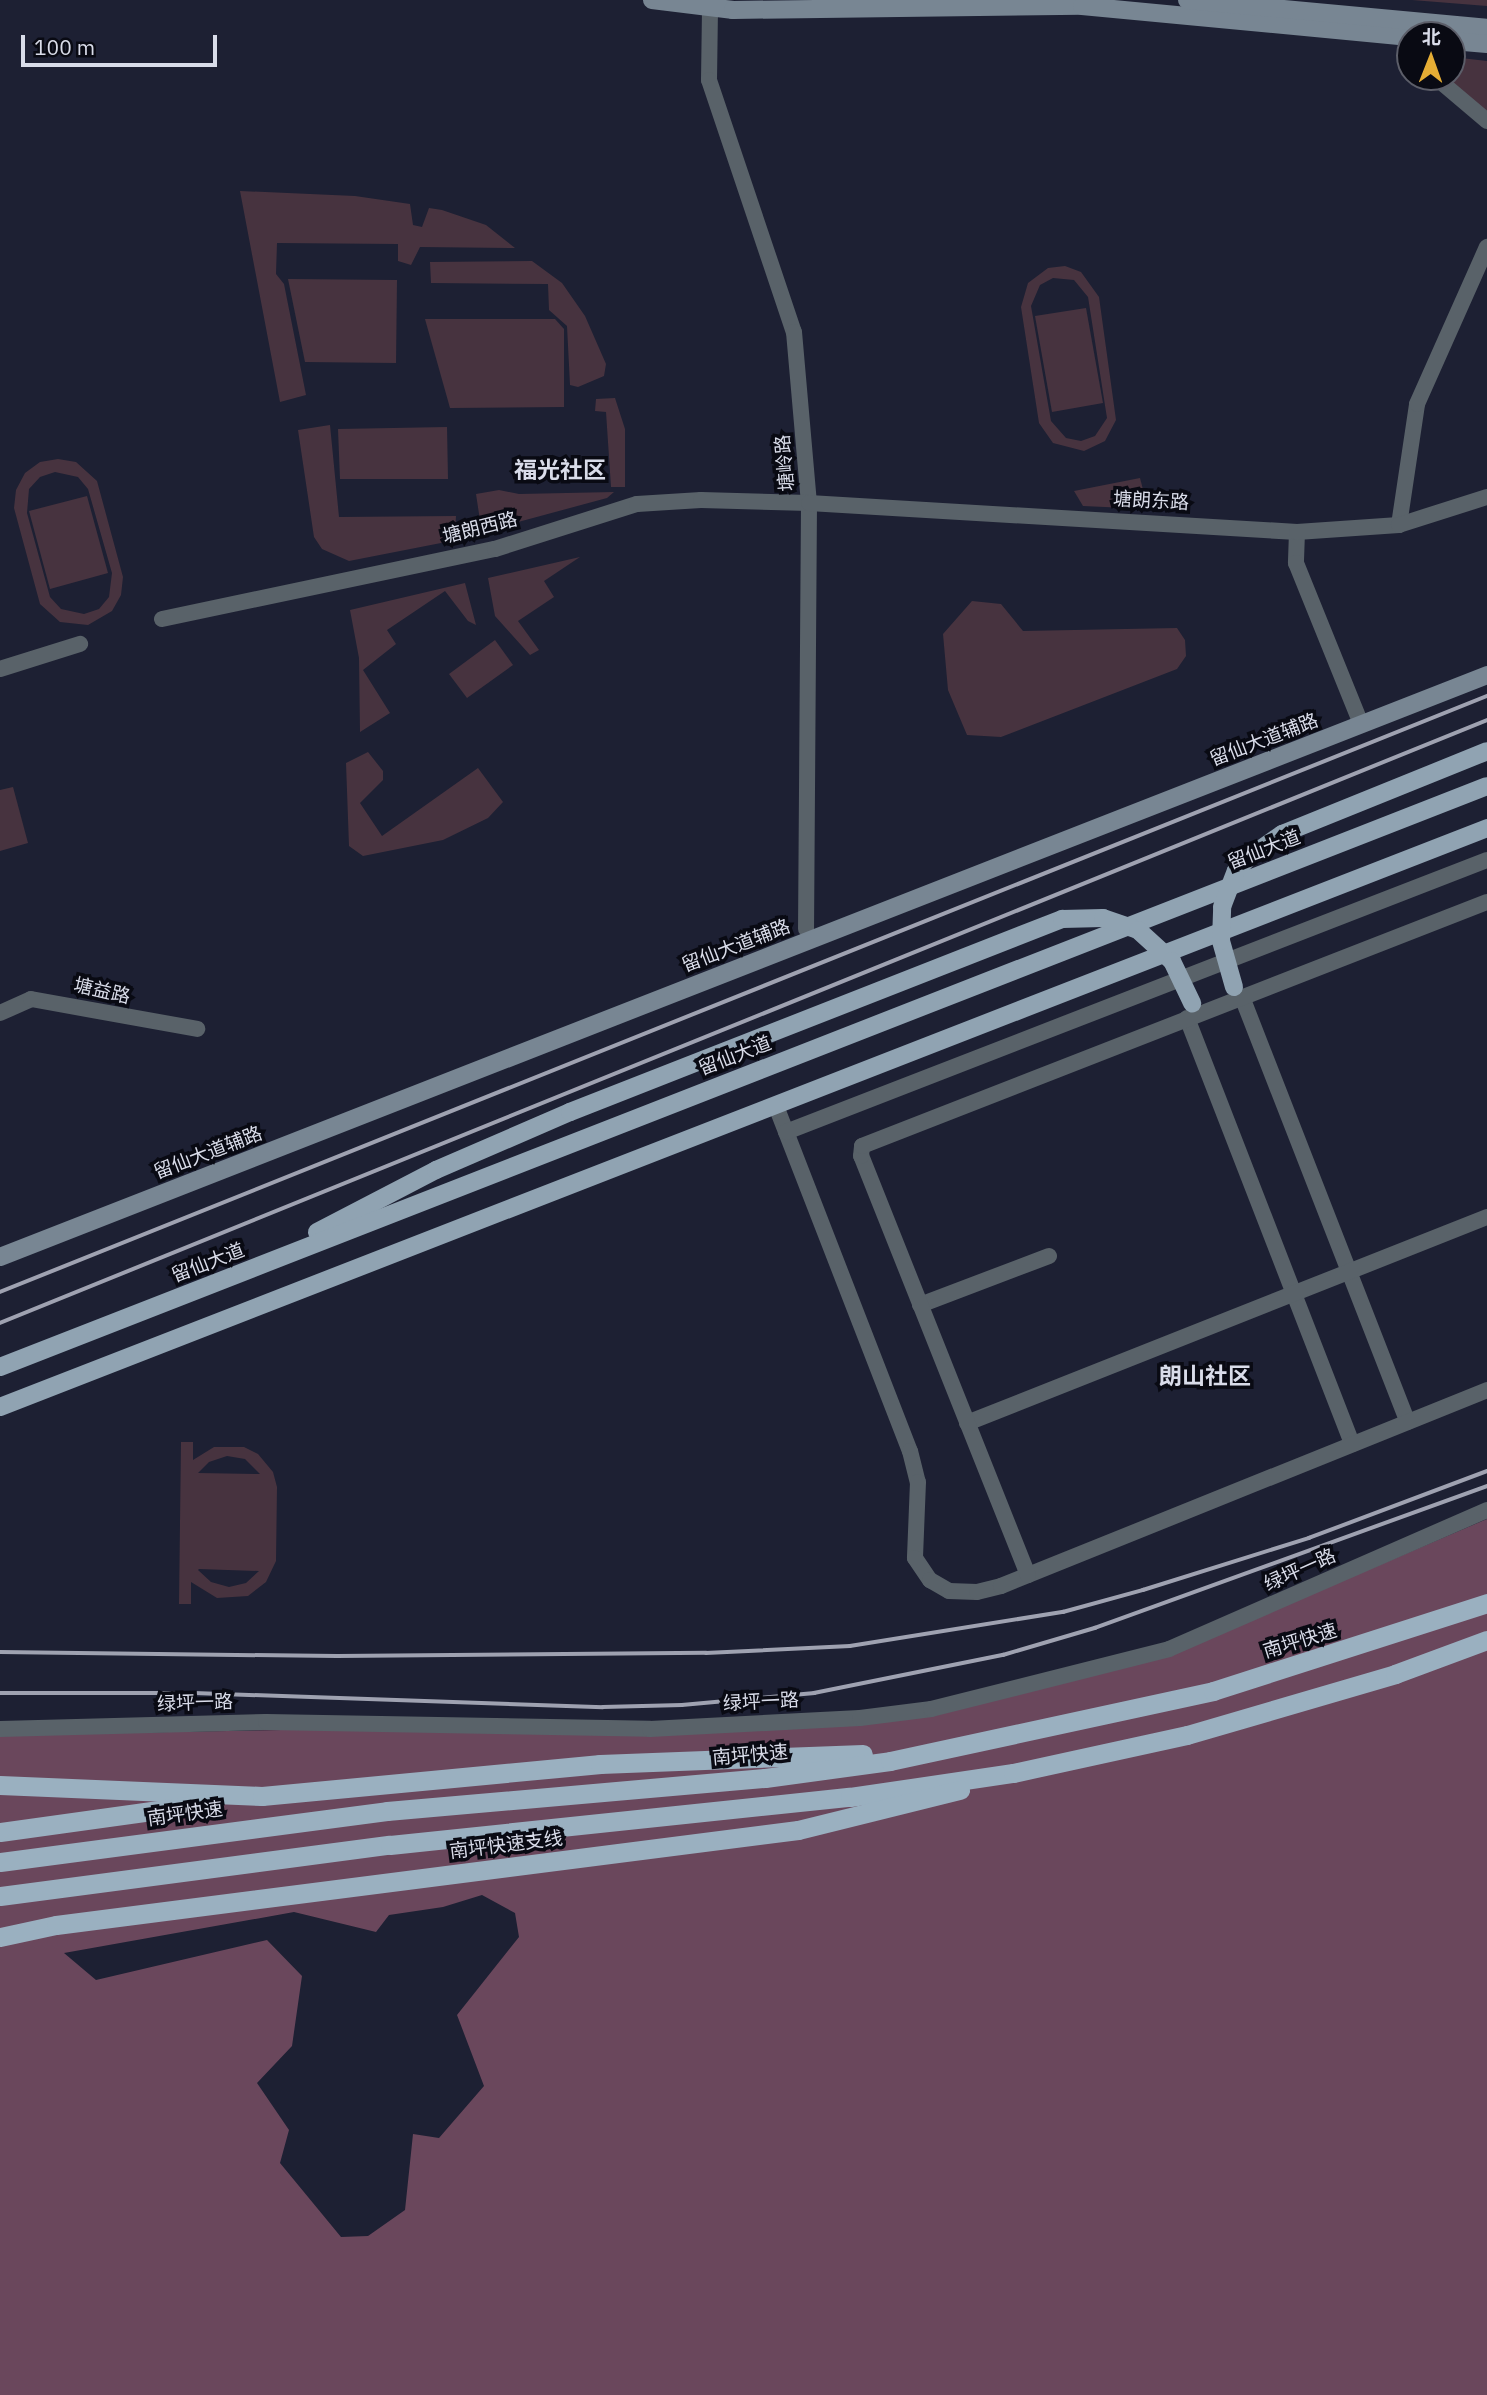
<!DOCTYPE html>
<meta charset="utf-8">
<style>
body{margin:0}
#map{position:relative;width:1487px;height:2395px;overflow:hidden;background:#1d2033;font-family:"IBM Plex Sans","Noto Sans SC",sans-serif}
div>[style]{position:absolute}
.green>*{inset:0;background:#47333f}
.forest>*{inset:0;background:#6a475c}
.minor>*{height:16px;margin:-8px;padding:0 8px;transform-origin:8px;border-radius:8px;background:#596269}
.secondary>*{height:18px;margin:-9px;padding:0 9px;transform-origin:9px;border-radius:9px;background:#788693}
.primary>*{height:18px;margin:-9px;padding:0 9px;transform-origin:9px;border-radius:9px;background:#90a3b2}
.trunk>*{height:19px;margin:-9.5px;padding:0 9.5px;transform-origin:9.5px;border-radius:9.5px;background:#9ab0c0}
.rail>*{height:3.5px;margin:-1.75px;padding:0 1.75px;transform-origin:1.75px;border-radius:1.75px;background:#9fa2b1}
.primary-bridge>*{height:18px;margin:-9px;padding:0 9px;transform-origin:9px;border-radius:9px;background:#90a3b2}
span{translate:-50% -50%;white-space:nowrap;text-align:center;line-height:1.15;-webkit-text-stroke:7px #090a13;paint-order:stroke}
.street-label{font-size:19px;color:#d9dce9}
.quarter-label{font-size:23px;color:#d9dce9;font-weight:700}
.north{position:absolute;left:1396px;top:21px;width:70px;height:70px;box-sizing:border-box;background:#090a13;border:2px solid #5c5e69;border-radius:50%;rotate:1deg;font-size:19px;font-weight:700;line-height:28px;text-align:center;color:#d9dce9}
.north::after{content:'';display:block;margin:auto;width:24px;height:32px;background:#e5ad35;clip-path:polygon(50% 0,100% 100%,50% 72%,0 100%)}
.scale{position:absolute;left:21px;top:35px;width:196px;height:32px;box-sizing:border-box;border:4px solid #d9dce9;border-top:0;padding-left:9px;font-size:21px;line-height:24px;white-space:nowrap;color:#d9dce9;-webkit-text-stroke:5px #090a13;paint-order:stroke}
</style>
<div id="map">
<div class="green">
<div style="clip-path:polygon(1412px 0,1487px 0,1487px 6px)"></div>
<div style="clip-path:polygon(1452px 57px,1487px 61px,1487px 112px,1444px 77px,1452px 77px)"></div>
<div style="clip-path:polygon(240px 191px,355px 196px,410px 204px,413px 225px,422px 227px,429px 208px,442px 210px,486px 225px,515px 248px,420px 247px,411px 265px,398px 261px,398px 244px,277px 243px,276px 274px,284px 284px,306px 395px,280px 402px)"></div>
<div style="clip-path:polygon(532px 261px,562px 283px,585px 316px,606px 364px,604px 376px,578px 387px,570px 385px,567px 326px,549px 310px,548px 284px,431px 283px,430px 262px)"></div>
<div style="clip-path:polygon(evenodd,1048px 268px,1065px 266px,1081px 272px,1099px 297px,1116px 420px,1105px 441px,1084px 451px,1053px 443px,1039px 423px,1021px 307px,1028px 283px,1048px 268px,1053px 278px,1074px 280px,1088px 297px,1107px 418px,1095px 436px,1081px 441px,1066px 438px,1051px 421px,1031px 306px,1040px 285px,1053px 278px)"></div>
<div style="clip-path:polygon(288px 279px,397px 280px,396px 363px,305px 362px)"></div>
<div style="clip-path:polygon(1086px 308px,1103px 403px,1052px 412px,1035px 316px)"></div>
<div style="clip-path:polygon(425px 319px,555px 319px,564px 329px,564px 407px,450px 408px)"></div>
<div style="clip-path:polygon(615px 398px,625px 429px,625px 487px,611px 487px,606px 412px,595px 411px,596px 399px)"></div>
<div style="clip-path:polygon(330px 425px,339px 517px,456px 516px,455px 532px,441px 543px,349px 561px,322px 549px,314px 537px,298px 430px)"></div>
<div style="clip-path:polygon(447px 427px,448px 479px,340px 479px,338px 429px)"></div>
<div style="clip-path:polygon(evenodd,58px 459px,76px 462px,97px 481px,123px 577px,121px 595px,112px 611px,88px 625px,60px 622px,40px 604px,14px 508px,16px 490px,25px 473px,40px 462px,58px 459px,55px 472px,78px 477px,88px 489px,112px 573px,109px 597px,99px 609px,84px 614px,61px 609px,50px 597px,27px 513px,29px 489px,40px 477px,55px 472px)"></div>
<div style="clip-path:polygon(1140px 478px,1148px 509px,1083px 506px,1074px 491px)"></div>
<div style="clip-path:polygon(499px 490px,519px 494px,614px 492px,607px 498px,496px 528px,481px 527px,476px 494px)"></div>
<div style="clip-path:polygon(87px 496px,108px 573px,50px 589px,29px 511px)"></div>
<div style="clip-path:polygon(580px 557px,544px 581px,554px 597px,518px 621px,539px 650px,530px 655px,495px 616px,488px 578px)"></div>
<div style="clip-path:polygon(465px 583px,476px 625px,468px 621px,445px 591px,387px 630px,396px 644px,363px 670px,390px 713px,360px 732px,359px 658px,350px 610px)"></div>
<div style="clip-path:polygon(972px 601px,1001px 604px,1023px 631px,1177px 628px,1185px 640px,1186px 656px,1177px 669px,1001px 737px,967px 735px,948px 690px,943px 634px)"></div>
<div style="clip-path:polygon(495px 640px,513px 665px,467px 698px,449px 674px)"></div>
<div style="clip-path:polygon(368px 752px,383px 771px,383px 780px,360px 803px,382px 836px,478px 768px,503px 802px,488px 818px,443px 840px,363px 856px,349px 846px,346px 763px)"></div>
<div style="clip-path:polygon(13px 787px,28px 843px,0 851px,0 790px)"></div>
<div style="clip-path:polygon(evenodd,181px 1442px,193px 1442px,193px 1460px,214px 1447px,244px 1447px,258px 1454px,273px 1472px,277px 1487px,276px 1561px,266px 1582px,248px 1596px,217px 1598px,191px 1582px,191px 1604px,179px 1604px,181px 1442px,227px 1456px,245px 1459px,260px 1474px,198px 1473px,209px 1462px,227px 1456px,181px 1442px,198px 1570px,199px 1569px,259px 1571px,246px 1583px,229px 1587px,211px 1582px,198px 1570px)"></div>
</div>
<div class="forest">
<div style="clip-path:polygon(evenodd,1487px 1519px,1487px 2395px,0 2395px,0 1735px,861px 1720px,1171px 1654px,1487px 1519px,482px 1895px,515px 1913px,519px 1937px,457px 2015px,484px 2086px,439px 2138px,413px 2134px,405px 2210px,368px 2236px,341px 2237px,280px 2163px,289px 2130px,257px 2083px,292px 2046px,302px 1976px,267px 1940px,96px 1980px,64px 1953px,294px 1912px,376px 1932px,389px 1915px,443px 1907px,482px 1895px)"></div>
</div>
<div class="minor">
<div style="left:710px;top:9px;width:71px;rotate:90.8deg"></div>
<div style="left:709px;top:80px;width:266px;rotate:71.4deg"></div>
<div style="left:794px;top:332px;width:172px;rotate:85deg"></div>
<div style="left:809px;top:503px;width:426px;rotate:90.4deg"></div>
<div style="left:1435px;top:77px;width:68px;rotate:40.2deg"></div>
<div style="left:1399px;top:525px;width:122px;rotate:-81.5deg"></div>
<div style="left:1417px;top:404px;width:172px;rotate:-66deg"></div>
<div style="left:1297px;top:532px;width:31px;rotate:92deg"></div>
<div style="left:1296px;top:563px;width:174px;rotate:68deg"></div>
<div style="left:162px;top:619px;width:340px;rotate:-11.9deg"></div>
<div style="left:495px;top:549px;width:149px;rotate:-17.6deg"></div>
<div style="left:637px;top:504px;width:64px;rotate:-3.6deg"></div>
<div style="left:701px;top:500px;width:108px;rotate:1.6deg"></div>
<div style="left:809px;top:503px;width:489px;rotate:3.4deg"></div>
<div style="left:1297px;top:532px;width:102px;rotate:-3.9deg"></div>
<div style="left:1399px;top:525px;width:92px;rotate:-17.7deg"></div>
<div style="left:0;top:669px;width:84px;rotate:-17.4deg"></div>
<div style="left:1242px;top:997px;width:456px;rotate:68.7deg"></div>
<div style="left:0;top:1013px;width:34px;rotate:-24deg"></div>
<div style="left:31px;top:999px;width:169px;rotate:10.2deg"></div>
<div style="left:1187px;top:1018px;width:457px;rotate:68.8deg"></div>
<div style="left:776px;top:1106px;width:370px;rotate:68.8deg"></div>
<div style="left:910px;top:1451px;width:32px;rotate:76deg"></div>
<div style="left:918px;top:1482px;width:76px;rotate:92.3deg"></div>
<div style="left:915px;top:1558px;width:27px;rotate:56deg"></div>
<div style="left:930px;top:1580px;width:22px;rotate:30deg"></div>
<div style="left:949px;top:1591px;width:28px;rotate:2deg"></div>
<div style="left:977px;top:1592px;width:25px;rotate:-14deg"></div>
<div style="left:1001px;top:1586px;width:524px;rotate:-21.96deg"></div>
<div style="left:786px;top:1132px;width:752px;rotate:-21.21deg"></div>
<div style="left:920px;top:1305px;width:138px;rotate:-20.8deg"></div>
<div style="left:967px;top:1423px;width:559px;rotate:-21.61deg"></div>
<div style="left:1028px;top:1575px;width:451px;rotate:-111.7deg"></div>
<div style="left:861px;top:1156px;width:10px;rotate:-84deg"></div>
<div style="left:862px;top:1146px;width:671px;rotate:-21.33deg"></div>
<div style="left:0;top:1729px;width:266px;rotate:-1.5deg"></div>
<div style="left:266px;top:1722px;width:384px;rotate:1deg"></div>
<div style="left:650px;top:1729px;width:210px;rotate:-3deg"></div>
<div style="left:860px;top:1718px;width:72px;rotate:-7.2deg"></div>
<div style="left:931px;top:1709px;width:245px;rotate:-14.1deg"></div>
<div style="left:1169px;top:1649px;width:347px;rotate:-23.6deg"></div>
</div>
<div class="secondary">
<div style="left:652px;top:0;width:82px;rotate:7deg"></div>
<div style="left:733px;top:10px;width:349px;rotate:-0.7deg"></div>
<div style="left:1082px;top:6px;width:329px;rotate:5.4deg"></div>
<div style="left:1187px;top:0;width:301px;rotate:5.3deg"></div>
<div style="left:1452px;top:41px;width:35px;rotate:5deg"></div>
<div style="left:0;top:1257px;width:1597px;rotate:-21.37deg"></div>
</div>
<div class="primary">
<div style="left:317px;top:1232px;width:134px;rotate:-27.5deg"></div>
<div style="left:436px;top:1170px;width:146px;rotate:-23.4deg"></div>
<div style="left:0;top:1367px;width:1596px;rotate:-21.34deg"></div>
<div style="left:0;top:1407px;width:1596px;rotate:-21.27deg"></div>
</div>
<div class="trunk">
<div style="left:0;top:1785px;width:262px;rotate:2.4deg"></div>
<div style="left:262px;top:1796px;width:340px;rotate:-5.4deg"></div>
<div style="left:600px;top:1764px;width:263px;rotate:-2.2deg"></div>
<div style="left:0;top:1832px;width:211px;rotate:-7.9deg"></div>
<div style="left:0;top:1862px;width:390px;rotate:-7.5deg"></div>
<div style="left:387px;top:1811px;width:379px;rotate:-5deg"></div>
<div style="left:765px;top:1778px;width:126px;rotate:-7.7deg"></div>
<div style="left:890px;top:1761px;width:330px;rotate:-12.2deg"></div>
<div style="left:1213px;top:1691px;width:288px;rotate:-17.8deg"></div>
<div style="left:0;top:1896px;width:393px;rotate:-7.5deg"></div>
<div style="left:390px;top:1845px;width:462px;rotate:-6deg"></div>
<div style="left:850px;top:1797px;width:165px;rotate:-8.4deg"></div>
<div style="left:1013px;top:1773px;width:178px;rotate:-12.3deg"></div>
<div style="left:1187px;top:1735px;width:217px;rotate:-16.3deg"></div>
<div style="left:1395px;top:1674px;width:98px;rotate:-20.3deg"></div>
<div style="left:0;top:1937px;width:57px;rotate:-12.1deg"></div>
<div style="left:56px;top:1925px;width:748px;rotate:-7.3deg"></div>
<div style="left:798px;top:1830px;width:167px;rotate:-13.9deg"></div>
</div>
<div class="rail">
<div style="left:0;top:1292px;width:1602px;rotate:-21.84deg"></div>
<div style="left:0;top:1323px;width:1605px;rotate:-22.07deg"></div>
<div style="left:0;top:1652px;width:337px;rotate:0.7deg"></div>
<div style="left:337px;top:1656px;width:369px;rotate:-0.5deg"></div>
<div style="left:706px;top:1653px;width:144px;rotate:-2.8deg"></div>
<div style="left:850px;top:1646px;width:216px;rotate:-9.1deg"></div>
<div style="left:1063px;top:1612px;width:83px;rotate:-15.4deg"></div>
<div style="left:1143px;top:1590px;width:174px;rotate:-17.4deg"></div>
<div style="left:1309px;top:1538px;width:190px;rotate:-20.6deg"></div>
<div style="left:0;top:1693px;width:194px"></div>
<div style="left:194px;top:1693px;width:409px;rotate:2deg"></div>
<div style="left:603px;top:1707px;width:79px;rotate:-1.5deg"></div>
<div style="left:682px;top:1705px;width:133px;rotate:-5.2deg"></div>
<div style="left:814px;top:1693px;width:193px;rotate:-11.4deg"></div>
<div style="left:1003px;top:1655px;width:96px;rotate:-16.4deg"></div>
<div style="left:1095px;top:1628px;width:417px;rotate:-19.9deg"></div>
</div>
<div class="primary-bridge">
<div style="left:1234px;top:987px;width:48px;rotate:-105.8deg"></div>
<div style="left:1221px;top:941px;width:34px;rotate:-88deg"></div>
<div style="left:1222px;top:907px;width:39px;rotate:-69deg"></div>
<div style="left:1236px;top:871px;width:18px;rotate:-47deg"></div>
<div style="left:1248px;top:858px;width:42px;rotate:-35.2deg"></div>
<div style="left:1282px;top:834px;width:221px;rotate:-22deg"></div>
<div style="left:570px;top:1112px;width:529px;rotate:-21.42deg"></div>
<div style="left:1062px;top:919px;width:41px;rotate:-1.4deg"></div>
<div style="left:1103px;top:918px;width:37px;rotate:19deg"></div>
<div style="left:1138px;top:930px;width:46px;rotate:42.4deg"></div>
<div style="left:1172px;top:961px;width:47px;rotate:64.5deg"></div>
</div>
<div class="street-label">
<span style="left:785px;top:463px;rotate:-95deg">塘岭路</span>
<span style="left:1151px;top:501px;rotate:3deg">塘朗东路</span>
<span style="left:480px;top:528px;rotate:-14deg">塘朗西路</span>
<span style="left:1264px;top:740px;rotate:-21deg">留仙大道辅路</span>
<span style="left:1264px;top:850px;rotate:-21deg">留仙大道</span>
<span style="left:736px;top:946px;rotate:-21deg">留仙大道辅路</span>
<span style="left:102px;top:991px;rotate:13deg">塘益路</span>
<span style="left:735px;top:1056px;rotate:-21deg">留仙大道</span>
<span style="left:208px;top:1153px;rotate:-21deg">留仙大道辅路</span>
<span style="left:208px;top:1263px;rotate:-21deg">留仙大道</span>
<span style="left:1300px;top:1570px;rotate:-24deg">绿坪一路</span>
<span style="left:1300px;top:1641px;rotate:-17deg">南坪快速</span>
<span style="left:761px;top:1702px;rotate:-3deg">绿坪一路</span>
<span style="left:195px;top:1703px;rotate:-2deg">绿坪一路</span>
<span style="left:750px;top:1755px;rotate:-5deg">南坪快速</span>
<span style="left:185px;top:1814px;rotate:-8deg">南坪快速</span>
<span style="left:506px;top:1845px;rotate:-7deg">南坪快速支线</span>
</div>
<div class="quarter-label">
<span style="left:560px;top:469px">福光社区</span>
<span style="left:1205px;top:1375px">朗山社区</span>
</div>
<div class="north">北</div>
<div class="scale">100 m</div>
</div>
